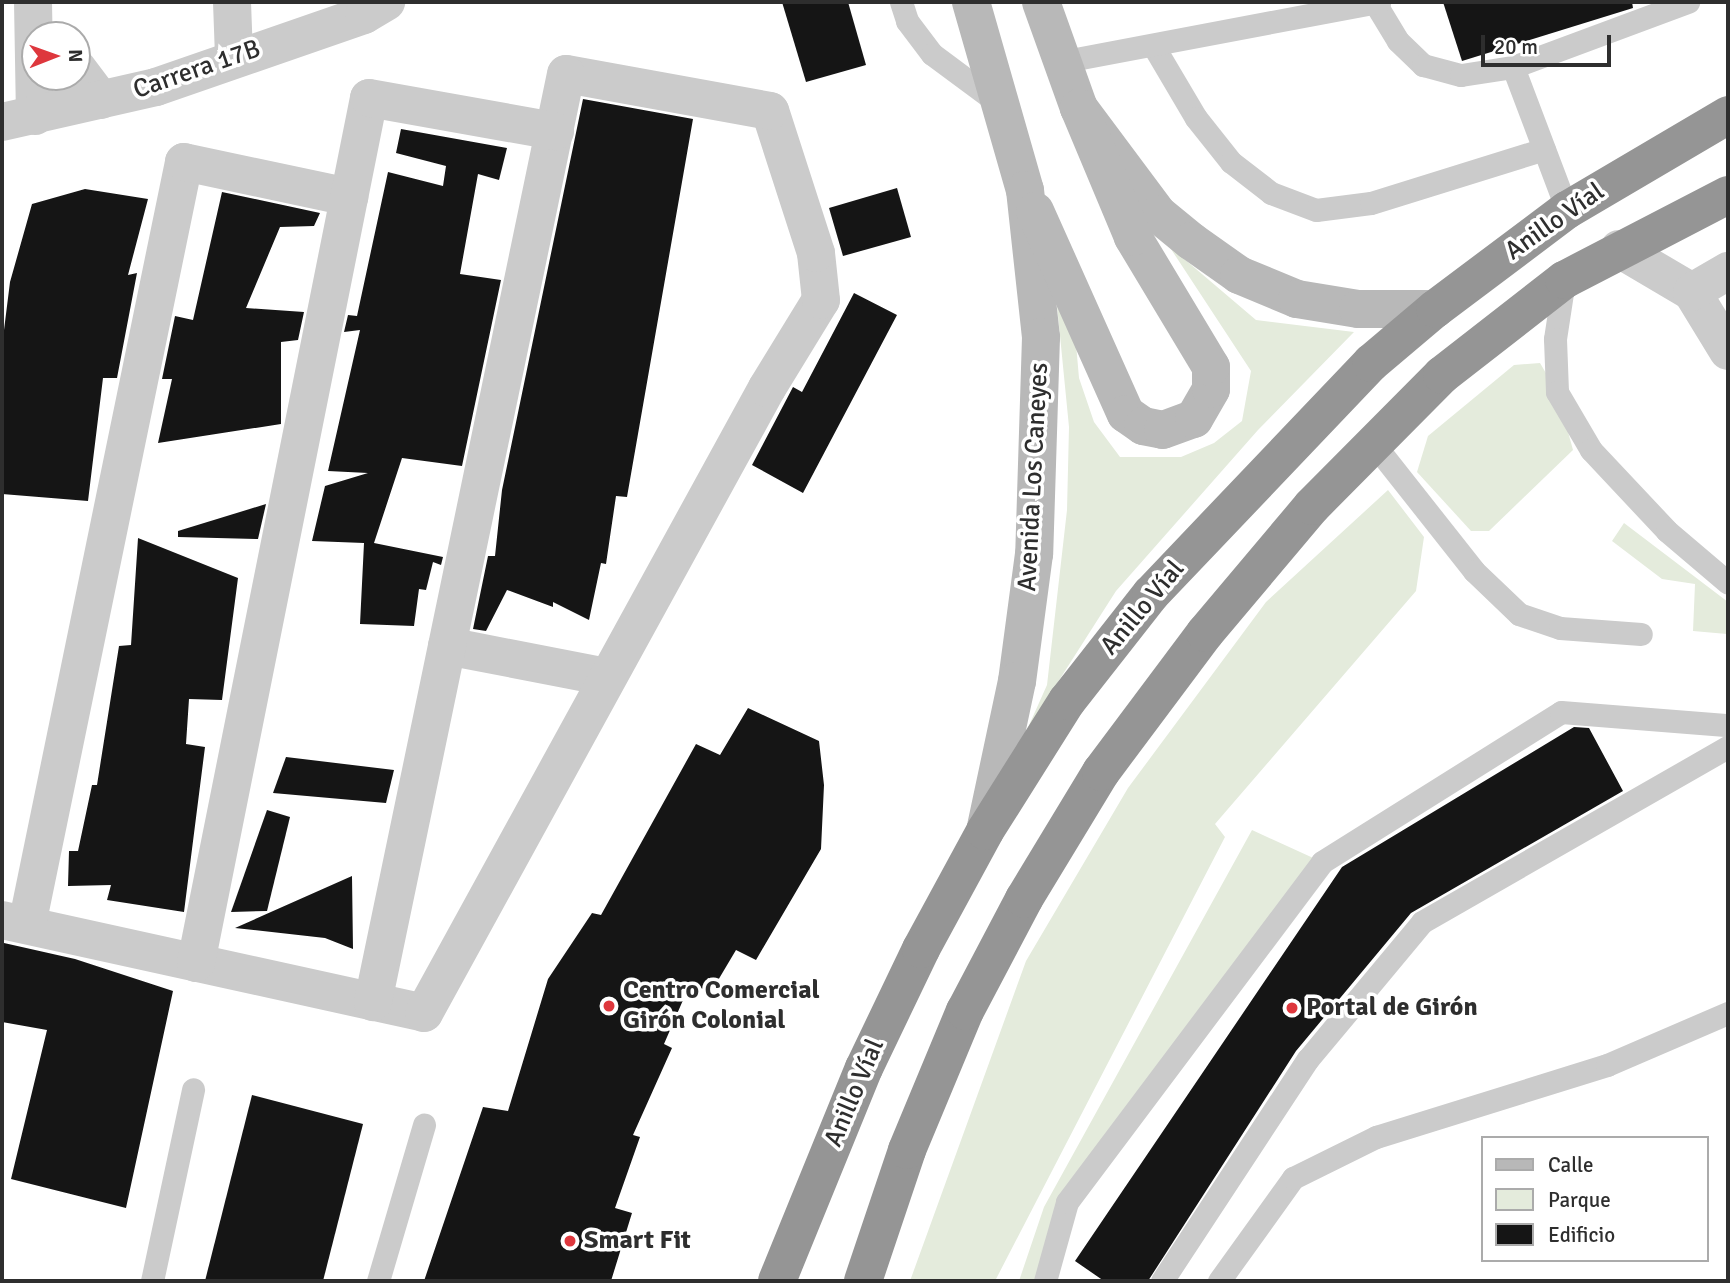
<!DOCTYPE html>
<meta charset="utf-8">
<style>
body{margin:0}
#map{position:relative;width:1730px;height:1283px;overflow:hidden;background:#fff;font-family:Signika,sans-serif}
div>[style]{position:absolute}
.green>*{inset:0;background:#e4ebdc}
.building>*{inset:0;background:#151515}
.lane>*{height:23px;margin:-11.5px;padding:0 11.5px;transform-origin:11.5px;border-radius:11.5px;background:#cbcbcb}
.street>*{height:38px;margin:-19px;padding:0 19px;transform-origin:19px;border-radius:19px;background:#cbcbcb}
.secondary>*{height:38px;margin:-19px;padding:0 19px;transform-origin:19px;border-radius:19px;background:#b8b8b8}
.highway>*{height:38px;margin:-19px;padding:0 19px;transform-origin:19px;border-radius:19px;background:#959595}
.dots>*{width:19px;height:19px;translate:-50% -50%;box-sizing:border-box;border:4px solid #fff;border-radius:50%}
span{translate:-50% -50%;white-space:nowrap;text-align:center;line-height:1.15;-webkit-text-stroke:7px #fff;paint-order:stroke}
.street-label{font-size:26px;color:#2e2e2e}
.poi-label{font-size:26px;color:#2e2e2e;font-weight:700}
.left{translate:0 -50%;text-align:left}
.frame{position:absolute;inset:0;border:4px solid #2e2e2e;pointer-events:none}
.legend{position:absolute;left:1481px;top:1136px;width:228px;height:126px;box-sizing:border-box;background:#fff;border:2px solid #ababab;margin:0;padding:9px 12px;list-style:none;font-size:21px;color:#2e2e2e}
.legend li{display:flex;align-items:center;gap:14px;height:35px}
.legend b{width:35px;border:2px solid #ababab}
.north{position:absolute;left:21px;top:21px;width:70px;height:70px;box-sizing:border-box;background:#fff;border:2px solid #ababab;border-radius:50%;rotate:89deg;font-size:19px;font-weight:700;line-height:28px;text-align:center;color:#2e2e2e}
.north::after{content:'';display:block;margin:auto;width:24px;height:32px;background:#de373d;clip-path:polygon(50% 0,100% 100%,50% 72%,0 100%)}
.scale{position:absolute;left:1481px;top:35px;width:130px;height:32px;box-sizing:border-box;border:4px solid #2e2e2e;border-top:0;padding-left:9px;font-size:21px;line-height:24px;white-space:nowrap;color:#2e2e2e;-webkit-text-stroke:5px #fff;paint-order:stroke}
</style>
<div id="map">
<div class="green">
<div style="clip-path:polygon(1169px 246px,1256px 320px,1354px 332px,1258px 430px,1116px 591px,1026px 732px,1047px 685px,1067px 510px,1069px 427px,1054px 275px,1074px 321px,1079px 378px,1094px 422px,1120px 457px,1181px 457px,1214px 443px,1242px 421px,1251px 371px)"></div>
<div style="clip-path:polygon(1540px 363px,1557px 392px,1573px 450px,1489px 531px,1471px 531px,1417px 472px,1428px 436px,1514px 365px)"></div>
<div style="clip-path:polygon(1388px 490px,1424px 537px,1416px 591px,1215px 824px,1225px 837px,995px 1281px,910px 1281px,1026px 961px,1128px 788px,1266px 602px)"></div>
<div style="clip-path:polygon(1624px 523px,1728px 602px,1728px 646px,1727px 634px,1693px 631px,1695px 584px,1662px 579px,1612px 541px)"></div>
<div style="clip-path:polygon(1252px 830px,1322px 862px,1067px 1202px,1045px 1281px,1019px 1281px,1044px 1207px)"></div>
</div>
<div class="building">
<div style="clip-path:polygon(782px 2px,848px 2px,866px 65px,806px 82px)"></div>
<div style="clip-path:polygon(1443px 2px,1632px 2px,1633px 8px,1462px 61px)"></div>
<div style="clip-path:polygon(583px 99px,693px 119px,627px 497px,616px 496px,606px 564px,601px 563px,589px 620px,553px 602px,553px 607px,507px 590px,486px 631px,473px 629px,488px 556px,495px 556px,502px 490px)"></div>
<div style="clip-path:polygon(401px 129px,507px 148px,499px 180px,478px 174px,460px 274px,501px 280px,462px 466px,402px 458px,374px 543px,443px 557px,441px 565px,433px 562px,426px 590px,419px 589px,414px 626px,360px 624px,364px 543px,312px 541px,325px 486px,368px 473px,328px 471px,360px 330px,344px 332px,348px 315px,357px 316px,388px 172px,443px 186px,446px 166px,396px 153px)"></div>
<div style="clip-path:polygon(897px 188px,911px 237px,843px 256px,829px 208px)"></div>
<div style="clip-path:polygon(85px 189px,148px 199px,128px 275px,137px 273px,117px 378px,103px 378px,88px 501px,2px 494px,2px 346px,10px 282px,32px 204px)"></div>
<div style="clip-path:polygon(222px 192px,320px 213px,314px 226px,280px 227px,246px 308px,304px 312px,298px 340px,281px 342px,281px 424px,158px 443px,172px 379px,162px 379px,175px 316px,193px 320px)"></div>
<div style="clip-path:polygon(854px 293px,897px 315px,803px 493px,752px 465px,793px 387px,802px 392px)"></div>
<div style="clip-path:polygon(266px 504px,258px 539px,178px 537px,178px 531px)"></div>
<div style="clip-path:polygon(138px 538px,238px 578px,222px 700px,189px 699px,186px 744px,205px 747px,184px 912px,107px 900px,111px 885px,68px 886px,69px 851px,78px 851px,92px 785px,97px 785px,119px 646px,131px 645px)"></div>
<div style="clip-path:polygon(748px 708px,819px 741px,824px 785px,821px 849px,756px 960px,736px 950px,717px 982px,708px 978px,703px 989px,690px 984px,664px 1044px,672px 1048px,633px 1135px,640px 1137px,615px 1208px,632px 1213px,611px 1281px,424px 1281px,483px 1107px,508px 1111px,548px 979px,592px 913px,601px 915px,696px 744px,720px 755px)"></div>
<div style="clip-path:polygon(1574px 727px,1589px 728px,1623px 791px,1411px 913px,1296px 1051px,1148px 1281px,1104px 1281px,1075px 1261px,1342px 867px)"></div>
<div style="clip-path:polygon(286px 757px,394px 770px,386px 803px,273px 793px)"></div>
<div style="clip-path:polygon(267px 810px,290px 817px,267px 911px,231px 912px)"></div>
<div style="clip-path:polygon(352px 876px,353px 949px,325px 938px,235px 928px)"></div>
<div style="clip-path:polygon(4px 943px,75px 959px,173px 991px,126px 1208px,11px 1179px,47px 1030px,2px 1022px)"></div>
<div style="clip-path:polygon(252px 1095px,363px 1124px,323px 1281px,205px 1281px)"></div>
</div>
<div class="lane">
<div style="left:901px;top:2px;width:20px;rotate:72deg"></div>
<div style="left:907px;top:21px;width:41px;rotate:52.9deg"></div>
<div style="left:932px;top:54px;width:82px;rotate:36.6deg"></div>
<div style="left:1375px;top:3px;width:44px;rotate:58.8deg"></div>
<div style="left:1398px;top:41px;width:35px;rotate:44deg"></div>
<div style="left:1423px;top:65px;width:39px;rotate:15deg"></div>
<div style="left:1461px;top:75px;width:53px;rotate:-8.7deg"></div>
<div style="left:1513px;top:67px;width:187px;rotate:-20.4deg"></div>
<div style="left:1154px;top:47px;width:82px;rotate:59.4deg"></div>
<div style="left:1196px;top:118px;width:56px;rotate:51.5deg"></div>
<div style="left:1231px;top:162px;width:51px;rotate:37.8deg"></div>
<div style="left:1271px;top:193px;width:48px;rotate:20.7deg"></div>
<div style="left:1316px;top:210px;width:55px;rotate:-7.3deg"></div>
<div style="left:1371px;top:203px;width:181px;rotate:-17.3deg"></div>
<div style="left:1060px;top:62px;width:325px;rotate:-10.7deg"></div>
<div style="left:1513px;top:67px;width:153px;rotate:69.3deg"></div>
<div style="left:1564px;top:280px;width:60px;rotate:98.7deg"></div>
<div style="left:1555px;top:339px;width:53px;rotate:87.8deg"></div>
<div style="left:1557px;top:392px;width:67px;rotate:59.6deg"></div>
<div style="left:1591px;top:450px;width:111px;rotate:46.8deg"></div>
<div style="left:1667px;top:531px;width:80px;rotate:40.4deg"></div>
<div style="left:1373px;top:443px;width:163px;rotate:51.7deg"></div>
<div style="left:1474px;top:571px;width:62px;rotate:43.7deg"></div>
<div style="left:1519px;top:614px;width:43px;rotate:18.9deg"></div>
<div style="left:1560px;top:628px;width:81px;rotate:4.2deg"></div>
<div style="left:152px;top:1281px;width:196px;rotate:-77.9deg"></div>
<div style="left:378px;top:1281px;width:163px;rotate:-73.6deg"></div>
<div style="left:1045px;top:1281px;width:82px;rotate:-74.4deg"></div>
<div style="left:1067px;top:1202px;width:425px;rotate:-53.1deg"></div>
<div style="left:1322px;top:862px;width:282px;rotate:-32.1deg"></div>
<div style="left:1561px;top:712px;width:168px;rotate:4.5deg"></div>
<div style="left:1162px;top:1281px;width:266px;rotate:-56.7deg"></div>
<div style="left:1308px;top:1059px;width:178px;rotate:-50.2deg"></div>
<div style="left:1422px;top:922px;width:353px;rotate:-29.8deg"></div>
<div style="left:1219px;top:1281px;width:127px;rotate:-54.3deg"></div>
<div style="left:1293px;top:1178px;width:93px;rotate:-26.3deg"></div>
<div style="left:1376px;top:1137px;width:242px;rotate:-17.3deg"></div>
<div style="left:1607px;top:1065px;width:132px;rotate:-23.3deg"></div>
</div>
<div class="street">
<div style="left:33px;top:2px;width:114px;rotate:89deg"></div>
<div style="left:232px;top:2px;width:55px;rotate:87.9deg"></div>
<div style="left:77px;top:68px;width:40px;rotate:53deg"></div>
<div style="left:2px;top:122px;width:158px;rotate:-12.8deg"></div>
<div style="left:156px;top:87px;width:220px;rotate:-19.1deg"></div>
<div style="left:364px;top:15px;width:26px;rotate:-31deg"></div>
<div style="left:1619px;top:249px;width:85px;rotate:30.5deg"></div>
<div style="left:1692px;top:292px;width:69px;rotate:58.6deg"></div>
<div style="left:1692px;top:292px;width:42px;rotate:-30.3deg"></div>
<div style="left:447px;top:646px;width:162px;rotate:11deg"></div>
<div style="left:2px;top:920px;width:432px;rotate:12.4deg"></div>
<div style="left:424px;top:1013px;width:713px;rotate:-61.24deg"></div>
<div style="left:767px;top:388px;width:103px;rotate:-58.5deg"></div>
<div style="left:821px;top:300px;width:47px;rotate:-96.1deg"></div>
<div style="left:816px;top:253px;width:149px;rotate:-107.9deg"></div>
<div style="left:770px;top:111px;width:207px;rotate:-169.7deg"></div>
<div style="left:566px;top:74px;width:948px;rotate:101.75deg"></div>
<div style="left:27px;top:925px;width:779px;rotate:-78.37deg"></div>
<div style="left:184px;top:162px;width:169px;rotate:12deg"></div>
<div style="left:196px;top:963px;width:882px;rotate:-78.69deg"></div>
<div style="left:369px;top:98px;width:189px;rotate:10.1deg"></div>
</div>
<div class="secondary">
<div style="left:971px;top:2px;width:196px;rotate:74deg"></div>
<div style="left:1025px;top:190px;width:148px;rotate:83.8deg"></div>
<div style="left:1041px;top:337px;width:217px;rotate:91.8deg"></div>
<div style="left:1034px;top:554px;width:128px;rotate:97.6deg"></div>
<div style="left:1017px;top:681px;width:149px;rotate:102deg"></div>
<div style="left:1041px;top:2px;width:113px;rotate:70.3deg"></div>
<div style="left:1079px;top:108px;width:132px;rotate:53.3deg"></div>
<div style="left:1158px;top:214px;width:43px;rotate:39.3deg"></div>
<div style="left:1191px;top:241px;width:59px;rotate:35.3deg"></div>
<div style="left:1239px;top:275px;width:63px;rotate:22.5deg"></div>
<div style="left:1297px;top:299px;width:62px;rotate:9.3deg"></div>
<div style="left:1358px;top:309px;width:77px"></div>
<div style="left:1035px;top:211px;width:222px;rotate:65.9deg"></div>
<div style="left:1126px;top:414px;width:21px;rotate:35deg"></div>
<div style="left:1143px;top:426px;width:20px;rotate:11deg"></div>
<div style="left:1163px;top:430px;width:33px;rotate:-20deg"></div>
<div style="left:1194px;top:419px;width:34px;rotate:-60deg"></div>
<div style="left:1211px;top:389px;width:22px;rotate:-90deg"></div>
<div style="left:1211px;top:367px;width:152px;rotate:-121deg"></div>
<div style="left:1133px;top:237px;width:140px;rotate:-112.7deg"></div>
</div>
<div class="highway">
<div style="left:777px;top:1281px;width:230px;rotate:-67.8deg"></div>
<div style="left:864px;top:1068px;width:132px;rotate:-64.4deg"></div>
<div style="left:921px;top:949px;width:134px;rotate:-61.5deg"></div>
<div style="left:985px;top:831px;width:154px;rotate:-57.8deg"></div>
<div style="left:1067px;top:701px;width:136px;rotate:-51.9deg"></div>
<div style="left:1151px;top:594px;width:319px;rotate:-46.4deg"></div>
<div style="left:1371px;top:363px;width:84px;rotate:-40.2deg"></div>
<div style="left:1435px;top:309px;width:165px;rotate:-36.9deg"></div>
<div style="left:1567px;top:210px;width:187px;rotate:-30.5deg"></div>
<div style="left:863px;top:1281px;width:138px;rotate:-71.4deg"></div>
<div style="left:907px;top:1150px;width:151px;rotate:-67.4deg"></div>
<div style="left:965px;top:1011px;width:127px;rotate:-62.2deg"></div>
<div style="left:1024px;top:899px;width:149px;rotate:-58.8deg"></div>
<div style="left:1101px;top:772px;width:174px;rotate:-53.2deg"></div>
<div style="left:1205px;top:633px;width:166px;rotate:-49.9deg"></div>
<div style="left:1312px;top:506px;width:185px;rotate:-45.2deg"></div>
<div style="left:1442px;top:375px;width:155px;rotate:-37.9deg"></div>
<div style="left:1564px;top:280px;width:185px;rotate:-27.4deg"></div>
</div>
<div class="dots">
<div style="left:609px;top:1006px;background:#de373d"></div>
<div style="left:1292px;top:1008px;background:#de373d"></div>
<div style="left:570px;top:1241px;background:#de373d"></div>
</div>
<div class="street-label">
<span style="left:197px;top:70px;rotate:-19deg">Carrera 17B</span>
<span style="left:1555px;top:222px;rotate:-35deg">Anillo Víal</span>
<span style="left:1034px;top:477px;rotate:-87deg">Avenida Los Caneyes</span>
<span style="left:1143px;top:608px;rotate:-50deg">Anillo Víal</span>
<span style="left:855px;top:1093px;rotate:-67deg">Anillo Víal</span>
</div>
<div class="poi-label">
<span class="left" style="left:623px;top:1006px">Centro Comercial<br>Girón Colonial</span>
<span class="left" style="left:1306px;top:1008px">Portal de Girón</span>
<span class="left" style="left:584px;top:1241px">Smart Fit</span>
</div>
<div class="frame"></div>
<ul class="legend">
<li><b style="height:9px;background:#b8b8b8"></b>Calle</li>
<li><b style="height:19px;background:#e4ebdc"></b>Parque</li>
<li><b style="height:19px;background:#151515"></b>Edificio</li>
</ul>
<div class="north">N</div>
<div class="scale">20 m</div>
</div>
